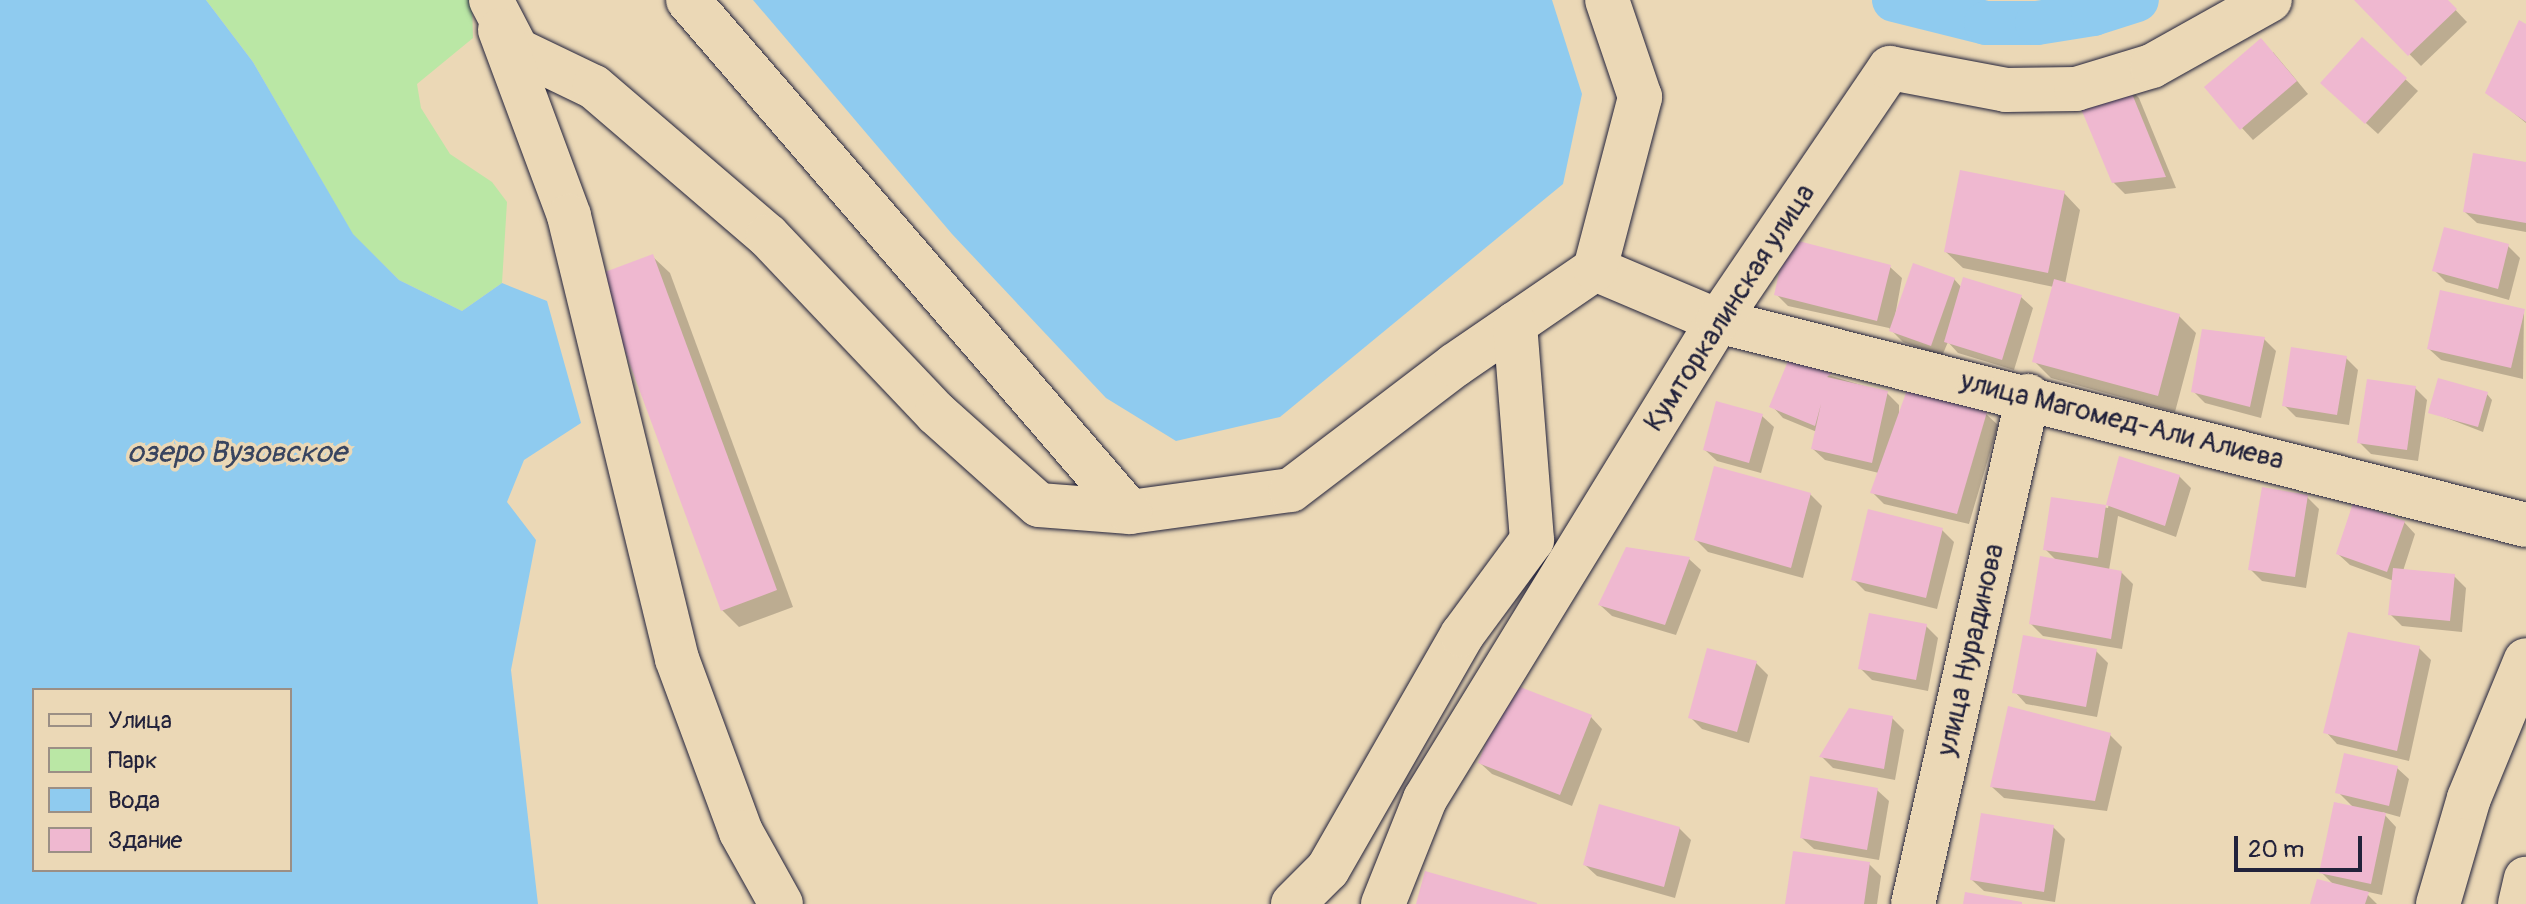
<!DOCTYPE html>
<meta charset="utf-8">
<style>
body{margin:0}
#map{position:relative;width:2526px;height:904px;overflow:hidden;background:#ebd8b6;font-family:Pangolin,sans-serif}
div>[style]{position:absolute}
.green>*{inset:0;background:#bae7a5}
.water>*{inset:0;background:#8fcbef}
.shadow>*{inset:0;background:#0003}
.canal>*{height:44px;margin:-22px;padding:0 22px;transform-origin:22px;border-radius:22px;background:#8fcbef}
.building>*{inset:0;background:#efb8d0}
.roads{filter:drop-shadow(0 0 2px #22223b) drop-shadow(0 0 2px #22223b)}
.minor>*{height:44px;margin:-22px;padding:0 22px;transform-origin:22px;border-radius:22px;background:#ebd8b6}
span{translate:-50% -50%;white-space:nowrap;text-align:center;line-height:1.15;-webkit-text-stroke:7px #ebd8b6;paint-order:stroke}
.street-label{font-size:28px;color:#22223b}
.water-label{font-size:30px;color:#38445f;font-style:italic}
.legend{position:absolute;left:32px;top:688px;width:260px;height:184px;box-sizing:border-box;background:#ebd8b6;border:2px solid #9b8f85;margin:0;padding:10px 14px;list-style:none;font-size:24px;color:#22223b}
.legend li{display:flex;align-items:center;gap:16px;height:40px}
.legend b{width:40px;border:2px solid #9b8f85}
.scale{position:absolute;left:2234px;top:836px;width:128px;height:36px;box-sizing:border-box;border:4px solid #22223b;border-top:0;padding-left:10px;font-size:24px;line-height:28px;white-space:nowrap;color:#22223b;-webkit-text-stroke:6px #ebd8b6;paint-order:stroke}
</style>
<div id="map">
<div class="green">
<div style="clip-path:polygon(206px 0,472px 0,473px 38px,417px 84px,421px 108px,450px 154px,492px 182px,507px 202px,502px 283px,462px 311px,399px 280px,353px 235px,253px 62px)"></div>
</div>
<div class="water">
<div style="clip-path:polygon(evenodd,0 0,206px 0,253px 62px,353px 234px,399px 280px,462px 311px,502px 283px,547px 301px,581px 423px,524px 460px,507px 502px,536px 540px,511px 670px,538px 904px,0 904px,0 0,290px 690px,290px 870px,34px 870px,34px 690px,290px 690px)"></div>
<div style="clip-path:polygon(753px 0,1552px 0,1582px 94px,1563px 184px,1280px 417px,1176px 441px,1106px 398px,952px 234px)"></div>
</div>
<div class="shadow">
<div style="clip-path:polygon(2357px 0,2446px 0,2467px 22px,2421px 66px)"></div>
<div style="clip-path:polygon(2526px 27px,2526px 123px,2488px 92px)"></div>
<div style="clip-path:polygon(2362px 39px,2418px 91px,2378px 134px,2334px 94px)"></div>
<div style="clip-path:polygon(2273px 52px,2308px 94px,2253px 140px,2242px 128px)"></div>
<div style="clip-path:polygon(2127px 86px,2139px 98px,2176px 188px,2125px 194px,2113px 182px)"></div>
<div style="clip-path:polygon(2526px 164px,2526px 232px,2477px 223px,2465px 212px)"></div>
<div style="clip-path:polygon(2064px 193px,2080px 210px,2065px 284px,2179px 316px,2196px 333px,2175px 412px,2051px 378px,2034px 361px,2054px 287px,1963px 268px,1946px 252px)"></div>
<div style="clip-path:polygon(2508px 246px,2520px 258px,2509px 300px,2446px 282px,2434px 270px)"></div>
<div style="clip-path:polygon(653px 257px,670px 273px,793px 607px,739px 627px,722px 610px)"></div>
<div style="clip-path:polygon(1890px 267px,1902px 278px,1893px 327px,1954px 279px,1962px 288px,2021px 297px,2033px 308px,2014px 370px,1958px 353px,1948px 342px,1942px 356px,1903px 342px,1889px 328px,1788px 306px,1776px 294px)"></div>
<div style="clip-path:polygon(2524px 311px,2523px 379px,2441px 360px,2429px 349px)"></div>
<div style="clip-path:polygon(2264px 339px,2276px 351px,2261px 418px,2205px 403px,2193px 391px)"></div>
<div style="clip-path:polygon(2346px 358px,2358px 370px,2349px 425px,2296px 417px,2284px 405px)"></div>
<div style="clip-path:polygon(1789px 363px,1887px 393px,1899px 405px,1899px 417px,1986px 414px,1998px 425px,1969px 524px,1884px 504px,1872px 492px,1879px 473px,1825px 460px,1813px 449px,1817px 432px,1783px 418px,1772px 406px)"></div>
<div style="clip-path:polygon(2415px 388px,2427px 400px,2418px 461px,2371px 454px,2359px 442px)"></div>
<div style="clip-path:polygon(2487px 394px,2492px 400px,2483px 432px,2431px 412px)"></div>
<div style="clip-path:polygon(1762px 416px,1774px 427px,1761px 473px,1717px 461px,1705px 450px)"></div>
<div style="clip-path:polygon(2120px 458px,2179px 476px,2191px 488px,2176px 537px,2118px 516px,2109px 570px,2121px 572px,2133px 584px,2122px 649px,2043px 636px,2031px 624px,2057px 561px,2045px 549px,2052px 499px,2108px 508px)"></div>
<div style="clip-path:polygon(1810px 494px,1822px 506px,1803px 578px,1708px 552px,1696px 540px)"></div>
<div style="clip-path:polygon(2307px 497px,2319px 509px,2306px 588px,2262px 581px,2250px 569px)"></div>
<div style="clip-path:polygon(2404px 522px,2415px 534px,2403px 571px,2454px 576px,2466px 588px,2462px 632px,2402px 626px,2390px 614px,2394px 581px,2350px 565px,2338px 554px)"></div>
<div style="clip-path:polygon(1942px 530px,1954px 542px,1937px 609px,1865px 591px,1853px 579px)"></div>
<div style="clip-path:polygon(1689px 559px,1701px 570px,1676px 635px,1612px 616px,1600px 605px)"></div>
<div style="clip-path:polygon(1926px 626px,1938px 638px,1928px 691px,1872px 680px,1860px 668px)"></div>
<div style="clip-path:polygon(2419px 648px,2431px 660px,2409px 761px,2337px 744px,2326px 732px)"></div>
<div style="clip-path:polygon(2096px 651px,2108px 663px,2097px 717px,2026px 704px,2015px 692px)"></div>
<div style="clip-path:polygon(1756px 663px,1768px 675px,1749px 743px,1702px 729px,1690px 717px)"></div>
<div style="clip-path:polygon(1591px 717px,1602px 729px,1572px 806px,1492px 774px,1480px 763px)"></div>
<div style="clip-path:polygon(1892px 718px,1904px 730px,1895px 780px,1833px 768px,1822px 757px)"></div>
<div style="clip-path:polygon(2110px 735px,2122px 747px,2107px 811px,2004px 798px,1992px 787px)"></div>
<div style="clip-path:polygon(2397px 768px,2409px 779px,2400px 817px,2382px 812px,2396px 827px,2382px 895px,2364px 891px,2377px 904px,2312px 904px,2334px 885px,2321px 872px,2354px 808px,2338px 792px)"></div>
<div style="clip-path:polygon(1877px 790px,1889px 801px,1879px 860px,1814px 849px,1802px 838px)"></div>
<div style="clip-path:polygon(2053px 827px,2065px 839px,2055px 902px,1984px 891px,1972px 880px)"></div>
<div style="clip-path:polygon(1679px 828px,1691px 840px,1675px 898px,1597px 876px,1585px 865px)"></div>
<div style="clip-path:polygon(1869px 864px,1881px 876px,1877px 904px,1787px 904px)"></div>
</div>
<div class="canal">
<div style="left:1894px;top:0;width:95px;rotate:14deg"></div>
<div style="left:1986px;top:23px;width:51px"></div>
<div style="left:2037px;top:23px;width:57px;rotate:-9.1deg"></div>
<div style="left:2093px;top:14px;width:46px;rotate:-17.7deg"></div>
</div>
<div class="building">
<div style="clip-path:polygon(2354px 0,2448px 0,2457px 9px,2408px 56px)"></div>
<div style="clip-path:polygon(2519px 20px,2526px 24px,2526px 122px,2485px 93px)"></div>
<div style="clip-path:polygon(2362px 37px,2407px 78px,2365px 124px,2320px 83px)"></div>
<div style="clip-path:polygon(2261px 38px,2297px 81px,2240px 130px,2204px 87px)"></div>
<div style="clip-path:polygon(2128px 84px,2166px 177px,2112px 183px,2079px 104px)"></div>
<div style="clip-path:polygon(2473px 153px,2526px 162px,2526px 223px,2463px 212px)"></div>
<div style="clip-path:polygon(1960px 170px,2065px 191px,2048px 273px,1944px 252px)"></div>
<div style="clip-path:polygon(2444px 227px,2509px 244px,2498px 289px,2432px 271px)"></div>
<div style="clip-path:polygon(1787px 238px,1891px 265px,1877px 321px,1774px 295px)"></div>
<div style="clip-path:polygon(653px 254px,777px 590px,721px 611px,597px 275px)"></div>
<div style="clip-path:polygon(1913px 263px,1955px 278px,1931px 346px,1889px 331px)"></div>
<div style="clip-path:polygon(1963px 277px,2022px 295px,2002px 360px,1944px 342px)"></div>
<div style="clip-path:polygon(2054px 279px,2180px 314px,2158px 396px,2032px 362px)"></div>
<div style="clip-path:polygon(2440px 290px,2525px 309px,2511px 368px,2427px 349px)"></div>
<div style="clip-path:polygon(2202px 329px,2265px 337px,2250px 407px,2191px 392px)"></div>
<div style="clip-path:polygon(2291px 347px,2347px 356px,2337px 415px,2282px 406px)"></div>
<div style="clip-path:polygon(1788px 361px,1832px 373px,1827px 377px,1888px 391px,1872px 463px,1811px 449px,1821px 404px,1815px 426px,1769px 407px)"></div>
<div style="clip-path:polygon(2438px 378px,2488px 392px,2478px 427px,2428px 413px)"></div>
<div style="clip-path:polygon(2367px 379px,2416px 386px,2407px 450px,2357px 443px)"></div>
<div style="clip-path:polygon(1907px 390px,1987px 412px,1957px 514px,1870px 493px)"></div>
<div style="clip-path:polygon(1716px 401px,1763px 414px,1749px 463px,1703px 450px)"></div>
<div style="clip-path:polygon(2119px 456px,2180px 475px,2165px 526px,2106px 505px,2098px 558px,2043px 550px,2051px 497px,2106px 505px)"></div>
<div style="clip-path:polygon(1714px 466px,1811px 493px,1791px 568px,1694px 540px)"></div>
<div style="clip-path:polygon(2262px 487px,2308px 495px,2295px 577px,2248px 570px)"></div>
<div style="clip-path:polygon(2353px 503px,2405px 521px,2387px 572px,2336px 554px)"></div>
<div style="clip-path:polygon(1868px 509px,1943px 528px,1926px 598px,1851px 580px)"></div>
<div style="clip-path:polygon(1626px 547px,1690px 557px,1665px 625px,1598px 605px)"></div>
<div style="clip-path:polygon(2040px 556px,2122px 571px,2111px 639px,2029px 624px)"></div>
<div style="clip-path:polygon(2393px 568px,2455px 574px,2450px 621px,2388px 615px)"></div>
<div style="clip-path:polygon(1869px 613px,1927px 624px,1916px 680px,1858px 669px)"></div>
<div style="clip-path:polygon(2348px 632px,2420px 646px,2397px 751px,2323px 733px)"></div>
<div style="clip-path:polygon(2023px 635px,2097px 649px,2086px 707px,2012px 693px)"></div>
<div style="clip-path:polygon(1707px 648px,1757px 661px,1737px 732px,1688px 718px)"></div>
<div style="clip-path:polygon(1510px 683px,1592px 715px,1560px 795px,1478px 763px)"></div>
<div style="clip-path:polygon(2008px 706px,2111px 733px,2095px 801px,1990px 787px)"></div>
<div style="clip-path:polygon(1849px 708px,1893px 716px,1884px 769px,1819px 757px)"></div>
<div style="clip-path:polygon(2344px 753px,2398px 766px,2389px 806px,2335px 793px)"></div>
<div style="clip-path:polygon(1810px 776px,1878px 788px,1867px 850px,1800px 838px)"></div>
<div style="clip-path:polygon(2334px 802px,2386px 813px,2371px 884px,2319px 873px)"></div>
<div style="clip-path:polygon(1599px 804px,1680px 827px,1664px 887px,1583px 865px)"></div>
<div style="clip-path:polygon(1981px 813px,2054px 825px,2044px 892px,1970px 880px)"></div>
<div style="clip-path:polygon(1793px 851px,1870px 862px,1864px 904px,1785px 904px)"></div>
<div style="clip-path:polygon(1425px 871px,1537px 903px,1537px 904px,1416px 904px)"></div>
<div style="clip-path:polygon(2317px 879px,2369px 892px,2365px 904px,2310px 904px)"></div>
<div style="clip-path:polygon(1965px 892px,2022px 902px,2022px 904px,1963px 904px)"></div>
</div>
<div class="roads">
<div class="minor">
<div style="left:491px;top:0;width:56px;rotate:62.5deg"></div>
<div style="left:517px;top:50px;width:85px;rotate:25.7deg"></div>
<div style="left:594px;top:87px;width:229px;rotate:40.6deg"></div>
<div style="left:768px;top:236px;width:244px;rotate:46.5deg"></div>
<div style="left:936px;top:413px;width:138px;rotate:41.8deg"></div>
<div style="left:1039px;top:505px;width:91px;rotate:4.4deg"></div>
<div style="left:1130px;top:512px;width:162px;rotate:-7.8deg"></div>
<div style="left:1291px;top:490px;width:206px;rotate:-37.3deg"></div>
<div style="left:1455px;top:365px;width:170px;rotate:-34.4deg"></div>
<div style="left:1595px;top:269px;width:134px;rotate:22.9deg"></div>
<div style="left:1718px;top:321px;width:833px;rotate:14.17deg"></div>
<div style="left:688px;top:0;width:676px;rotate:49.2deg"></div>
<div style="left:500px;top:30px;width:198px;rotate:69.6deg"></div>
<div style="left:569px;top:216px;width:456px;rotate:76.3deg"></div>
<div style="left:677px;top:659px;width:184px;rotate:69.7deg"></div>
<div style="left:741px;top:832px;width:82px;rotate:60.9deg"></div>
<div style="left:1595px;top:269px;width:178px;rotate:-75.3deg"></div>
<div style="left:1640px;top:97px;width:102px;rotate:-108.8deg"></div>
<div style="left:1293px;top:904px;width:49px;rotate:-45deg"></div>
<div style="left:1328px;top:869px;width:270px;rotate:-60.2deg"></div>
<div style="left:1462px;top:635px;width:118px;rotate:-53.6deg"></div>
<div style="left:1532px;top:540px;width:217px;rotate:-94.5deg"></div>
<div style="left:1383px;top:904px;width:113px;rotate:-68.2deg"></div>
<div style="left:1425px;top:799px;width:561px;rotate:-58.49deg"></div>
<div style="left:1718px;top:321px;width:306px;rotate:-55.8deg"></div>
<div style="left:1890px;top:68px;width:118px;rotate:10.7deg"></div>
<div style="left:2006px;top:90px;width:70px;rotate:-0.8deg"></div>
<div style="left:2076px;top:89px;width:79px;rotate:-16.8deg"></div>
<div style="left:2152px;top:66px;width:135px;rotate:-29.2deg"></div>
<div style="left:1913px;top:904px;width:521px;rotate:-77.24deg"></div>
<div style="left:2438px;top:904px;width:110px;rotate:-73.7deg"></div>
<div style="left:2469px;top:798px;width:149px;rotate:-67.6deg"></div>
<div style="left:2520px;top:904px;width:26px;rotate:-77deg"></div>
</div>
</div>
<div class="street-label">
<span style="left:1730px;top:308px;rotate:-57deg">Кумторкалинская улица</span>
<span style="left:2122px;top:421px;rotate:14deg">улица Магомед-Али Алиева</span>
<span style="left:1971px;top:650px;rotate:-77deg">улица Нурадинова</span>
</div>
<div class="water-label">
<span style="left:237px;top:453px">озеро Вузовское</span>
</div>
<ul class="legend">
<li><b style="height:10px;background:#ebd8b6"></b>Улица</li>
<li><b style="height:22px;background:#bae7a5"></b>Парк</li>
<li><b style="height:22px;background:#8fcbef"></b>Вода</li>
<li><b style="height:22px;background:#efb8d0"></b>Здание</li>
</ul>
<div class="scale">20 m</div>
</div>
